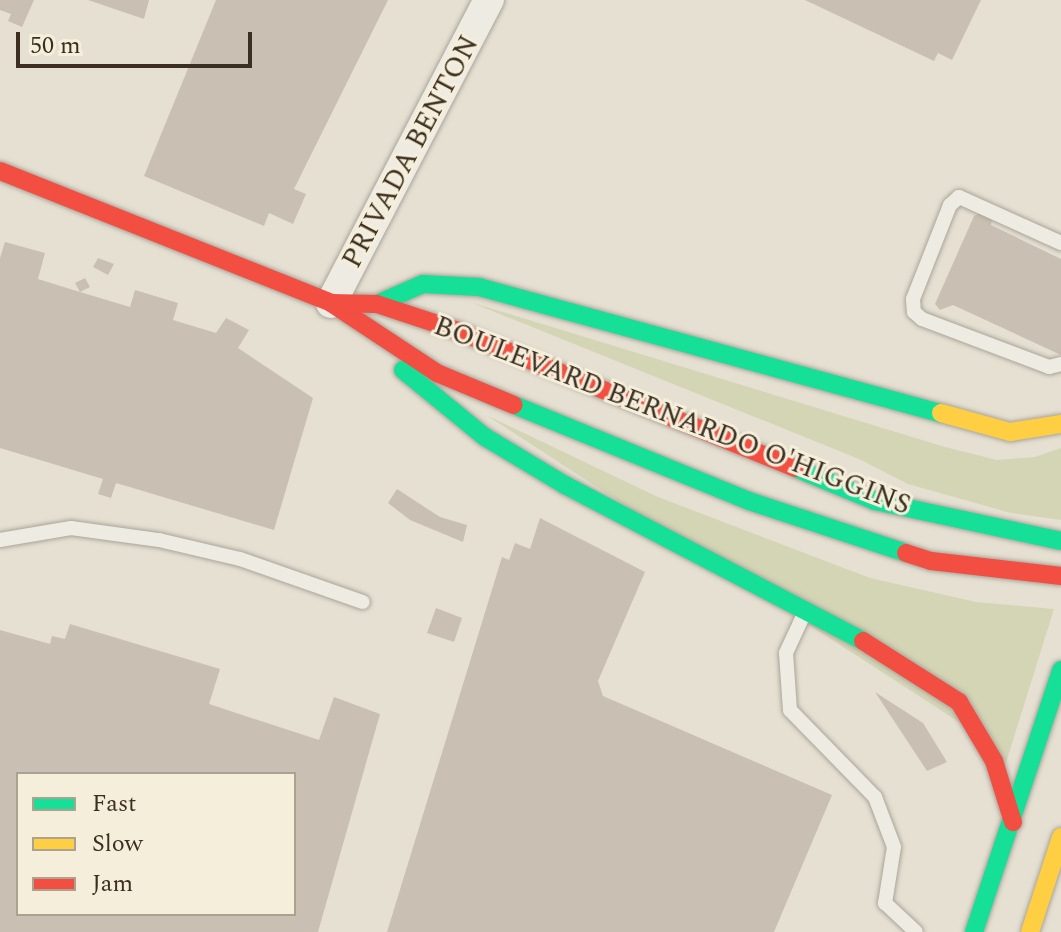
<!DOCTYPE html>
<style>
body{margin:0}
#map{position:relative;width:1061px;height:932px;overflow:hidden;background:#e5e0d2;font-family:Spectral,serif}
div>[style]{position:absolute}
.green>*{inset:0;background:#d4d5b5}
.building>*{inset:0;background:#cabfb3}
.roads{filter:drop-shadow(0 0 2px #aba59a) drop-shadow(0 0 2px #aba59a)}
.lane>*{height:14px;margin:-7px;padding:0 7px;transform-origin:7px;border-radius:7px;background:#eeebe3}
.street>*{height:30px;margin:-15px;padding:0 15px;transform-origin:15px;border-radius:15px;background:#eeebe3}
.fast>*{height:18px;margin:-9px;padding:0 9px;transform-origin:9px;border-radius:9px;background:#16e098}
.slow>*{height:18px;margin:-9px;padding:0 9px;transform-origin:9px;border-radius:9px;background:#ffcf43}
.jam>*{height:18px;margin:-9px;padding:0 9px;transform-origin:9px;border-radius:9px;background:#f24e42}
span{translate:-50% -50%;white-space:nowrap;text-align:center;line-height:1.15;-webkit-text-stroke:6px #f5eeda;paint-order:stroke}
.street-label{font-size:28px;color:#3b2f22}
.legend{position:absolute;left:16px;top:772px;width:280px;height:144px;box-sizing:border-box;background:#f5eeda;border:2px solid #aba290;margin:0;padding:10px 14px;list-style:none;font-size:24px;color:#3b2f22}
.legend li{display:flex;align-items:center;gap:16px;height:40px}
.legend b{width:40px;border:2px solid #aba290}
.scale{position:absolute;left:16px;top:32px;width:236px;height:36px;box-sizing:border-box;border:4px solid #3b2f22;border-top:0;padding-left:10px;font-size:24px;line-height:28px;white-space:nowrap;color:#3b2f22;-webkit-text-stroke:6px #f5eeda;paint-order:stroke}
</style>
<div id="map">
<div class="green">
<div style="clip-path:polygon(470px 302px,945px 447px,997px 460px,1035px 457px,1061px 448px,1061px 520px,1011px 513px,908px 484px,859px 459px)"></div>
<div style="clip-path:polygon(486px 415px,658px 497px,870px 578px,976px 602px,1054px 609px,1005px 766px,996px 746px)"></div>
</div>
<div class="building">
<div style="clip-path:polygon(0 0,34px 0,22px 27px,8px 21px,11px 14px,0 10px)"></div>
<div style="clip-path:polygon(88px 0,149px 0,144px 19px)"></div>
<div style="clip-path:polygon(216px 0,388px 0,294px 189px,306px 194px,293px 224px,269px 213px,264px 226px,144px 176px)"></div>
<div style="clip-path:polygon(805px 0,981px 0,952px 60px,938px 53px,934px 61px)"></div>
<div style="clip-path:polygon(982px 212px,992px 219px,991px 225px,1061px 259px,1061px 355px,953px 305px,940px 310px,935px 304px,974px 216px)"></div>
<div style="clip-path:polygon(5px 242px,45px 253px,38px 279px,80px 292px,75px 283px,85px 278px,90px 287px,80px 292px,130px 307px,135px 290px,178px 303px,173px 320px,216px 333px,226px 318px,249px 330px,238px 348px,313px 398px,274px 530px,116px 483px,111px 498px,98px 494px,103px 479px,0 448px,0 258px)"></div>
<div style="clip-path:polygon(98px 258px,114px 264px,108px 275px,93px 267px)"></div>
<div style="clip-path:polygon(397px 489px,440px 517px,467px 525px,463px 542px,410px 520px,388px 503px)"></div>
<div style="clip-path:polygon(540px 518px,645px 572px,598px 681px,603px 696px,832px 795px,774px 932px,387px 932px,502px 557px,509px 560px,515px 543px,530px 549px)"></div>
<div style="clip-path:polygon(436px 608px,462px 618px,454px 642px,427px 633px)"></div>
<div style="clip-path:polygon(evenodd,70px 624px,220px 669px,209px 704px,319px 740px,334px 697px,380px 714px,318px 932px,0 932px,0 630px,50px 644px,52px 636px,65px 639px,70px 624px,18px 774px,294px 774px,294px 914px,18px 914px,18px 774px)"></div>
<div style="clip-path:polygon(875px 692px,923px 723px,947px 762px,927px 771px)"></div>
</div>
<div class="roads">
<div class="lane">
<div style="left:1061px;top:243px;width:112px;rotate:-155.7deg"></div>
<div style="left:959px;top:197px;width:12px;rotate:138deg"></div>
<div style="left:950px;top:205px;width:101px;rotate:111.5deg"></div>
<div style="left:913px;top:299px;width:13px;rotate:86deg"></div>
<div style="left:914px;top:312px;width:11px;rotate:41deg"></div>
<div style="left:922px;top:319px;width:136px;rotate:20.7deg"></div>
<div style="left:1049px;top:367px;width:12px;rotate:-14deg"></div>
<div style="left:0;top:540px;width:72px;rotate:-9.6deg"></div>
<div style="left:71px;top:528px;width:89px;rotate:7.8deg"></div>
<div style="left:159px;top:540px;width:83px;rotate:13.2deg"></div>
<div style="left:240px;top:559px;width:130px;rotate:19.3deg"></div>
<div style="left:804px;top:614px;width:43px;rotate:114.8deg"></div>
<div style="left:786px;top:653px;width:57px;rotate:86deg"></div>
<div style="left:790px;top:710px;width:122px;rotate:45.7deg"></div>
<div style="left:875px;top:797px;width:53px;rotate:69.2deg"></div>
<div style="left:894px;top:847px;width:57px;rotate:99.1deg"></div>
<div style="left:885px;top:903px;width:42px;rotate:43.1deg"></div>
</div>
<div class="street">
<div style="left:331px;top:303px;width:342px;rotate:-62.5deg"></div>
</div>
<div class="fast">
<div style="left:377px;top:304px;width:50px;rotate:-23.5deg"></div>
<div style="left:423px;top:284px;width:56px;rotate:3.1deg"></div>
<div style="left:479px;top:287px;width:479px;rotate:15.3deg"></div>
<div style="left:403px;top:370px;width:106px;rotate:39.3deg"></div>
<div style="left:485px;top:437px;width:93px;rotate:31deg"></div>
<div style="left:565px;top:485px;width:336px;rotate:27.6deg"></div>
<div style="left:514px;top:405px;width:254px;rotate:22.2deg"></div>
<div style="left:749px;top:501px;width:165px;rotate:18.3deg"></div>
<div style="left:795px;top:468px;width:87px;rotate:22.4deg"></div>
<div style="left:875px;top:501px;width:190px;rotate:12.1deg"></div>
<div style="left:974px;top:932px;width:276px;rotate:-71.6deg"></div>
</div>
<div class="slow">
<div style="left:941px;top:413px;width:72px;rotate:15.4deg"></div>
<div style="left:1010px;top:432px;width:52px;rotate:-8.9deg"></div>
<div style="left:1030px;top:932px;width:100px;rotate:-71.9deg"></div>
</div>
<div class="jam">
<div style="left:0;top:171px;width:356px;rotate:21.7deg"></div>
<div style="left:331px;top:303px;width:127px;rotate:33.4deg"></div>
<div style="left:437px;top:373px;width:83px;rotate:22.6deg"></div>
<div style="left:331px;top:303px;width:46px;rotate:1.2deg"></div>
<div style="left:377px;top:304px;width:85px;rotate:18.4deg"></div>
<div style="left:458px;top:331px;width:364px;rotate:22.1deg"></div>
<div style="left:906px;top:553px;width:26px;rotate:18deg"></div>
<div style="left:931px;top:561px;width:131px;rotate:6.6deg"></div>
<div style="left:863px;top:641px;width:114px;rotate:32.4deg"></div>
<div style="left:959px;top:702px;width:69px;rotate:59.3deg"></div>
<div style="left:994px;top:761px;width:64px;rotate:72.7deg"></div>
</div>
</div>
<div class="street-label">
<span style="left:411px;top:152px;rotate:-62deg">PRIVADA BENTON</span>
<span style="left:672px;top:416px;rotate:21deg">BOULEVARD BERNARDO O'HIGGINS</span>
</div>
<ul class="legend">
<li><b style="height:10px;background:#16e098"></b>Fast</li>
<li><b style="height:10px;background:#ffcf43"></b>Slow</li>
<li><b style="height:10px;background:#f24e42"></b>Jam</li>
</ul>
<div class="scale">50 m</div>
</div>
